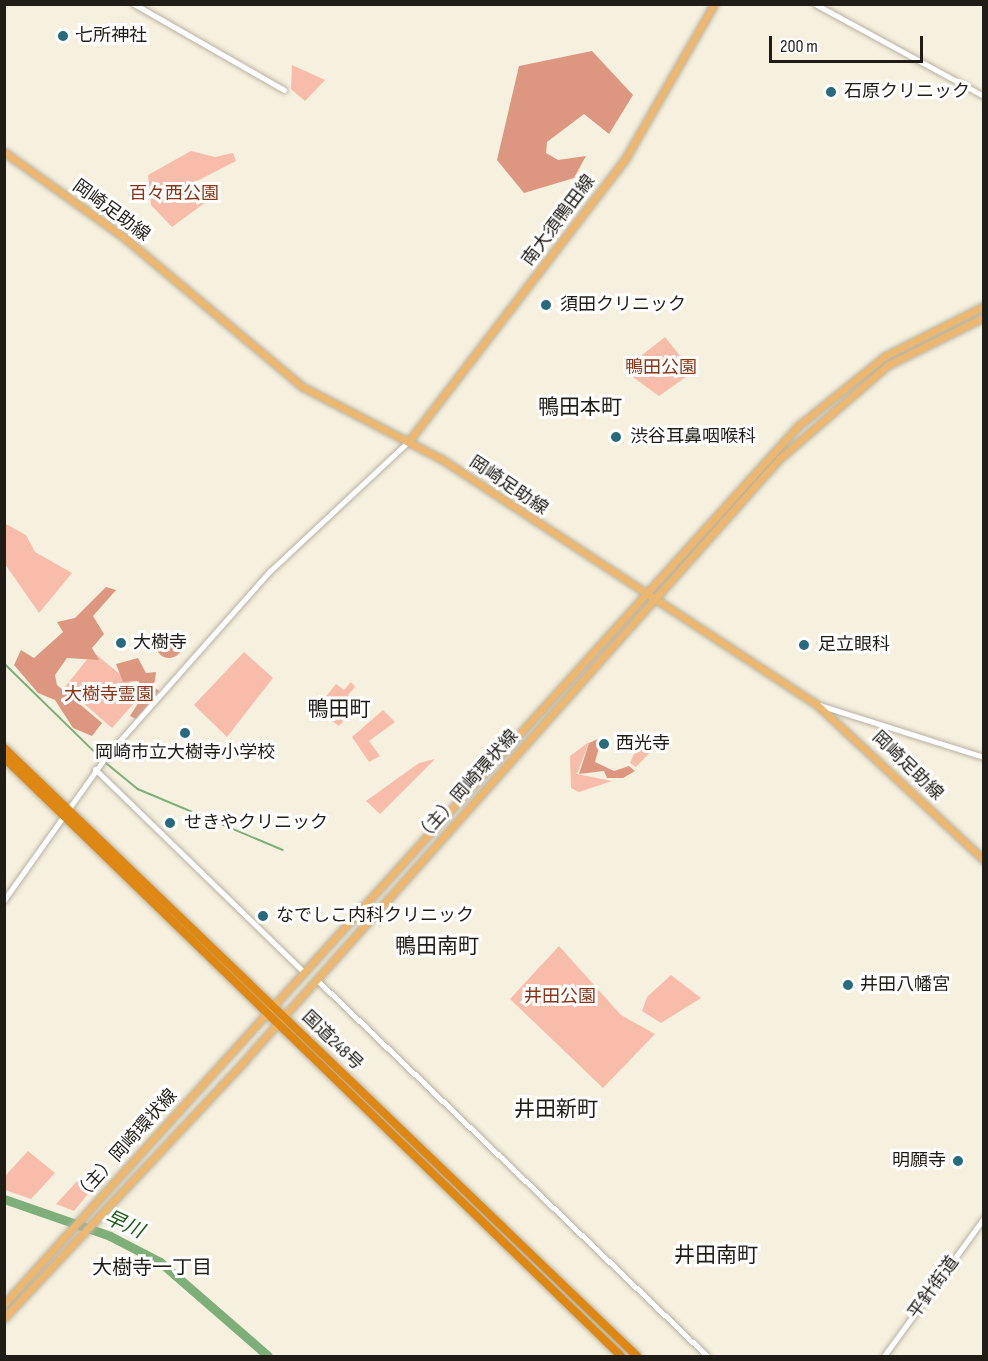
<!DOCTYPE html>
<meta charset="utf-8">
<style>
body{margin:0}
#map{position:relative;width:988px;height:1361px;overflow:hidden;background:#f6f0de;font-family:"Sofia Sans Condensed","Noto Sans JP",sans-serif}
div>[style]{position:absolute}
.green>*{inset:0;background:#f7bdaa}
.forest>*{inset:0;background:#dd9780}
.round{border-radius:50%}
.stream>*{height:1.5px;margin:-0.75px;padding:0 0.75px;transform-origin:0.75px;border-radius:0.75px;background:#7eae79}
.river>*{height:9px;margin:-4.5px;padding:0 4.5px;transform-origin:4.5px;border-radius:4.5px;background:#7eae79}
.roads{filter:drop-shadow(0 0 2px #b8b2a1) drop-shadow(0 0 2px #b8b2a1)}
.minor>*{height:5px;margin:-2.5px;padding:0 2.5px;transform-origin:2.5px;border-radius:2.5px;background:#fff}
.major>*{height:7px;margin:-3.5px;padding:0 3.5px;transform-origin:3.5px;border-radius:3.5px;background:#ebb771}
.highway>*{height:8px;margin:-4px;padding:0 4px;transform-origin:4px;border-radius:4px;background:#de8712}
.dots>*{width:16px;height:16px;translate:-50% -50%;box-sizing:border-box;border:3px solid #fff;border-radius:50%}
span{translate:-50% -50%;white-space:nowrap;text-align:center;line-height:1.15;-webkit-text-stroke:6px #fff;paint-order:stroke}
.poi-label{font-size:18px;color:#201d17}
.left{translate:0 -50%;text-align:left}
.right{translate:-100% -50%;text-align:right}
.park-label{font-size:18px;color:#893618}
.street-label{font-size:18px;color:#201d17}
.water-label{font-size:20px;color:#1c5c16;font-style:italic}
.neighbourhood-label{font-size:20px;color:#201d17}
.quarter-label{font-size:21px;color:#201d17}
.frame{position:absolute;inset:0;border:6px solid #201d17;pointer-events:none}
.scale{position:absolute;left:769px;top:36px;width:154px;height:27px;box-sizing:border-box;border:3px solid #201d17;border-top:0;padding-left:8px;font-size:18px;line-height:21px;white-space:nowrap;color:#201d17;-webkit-text-stroke:4px #fff;paint-order:stroke}
</style>
<div id="map">
<div class="green">
<div style="clip-path:polygon(292px 65px,325px 80px,305px 101px,291px 89px)"></div>
<div style="clip-path:polygon(191px 151px,215px 157px,233px 153px,236px 161px,195px 182px,206px 202px,172px 227px,151px 205px,148px 175px)"></div>
<div style="clip-path:polygon(665px 337px,693px 372px,659px 396px,623px 370px)"></div>
<div style="clip-path:polygon(6px 524px,26px 535px,35px 552px,72px 573px,39px 613px,5px 564px)"></div>
<div style="clip-path:polygon(93px 652px,143px 693px,112px 728px,65px 687px)"></div>
<div style="clip-path:polygon(244px 652px,273px 678px,227px 737px,194px 705px)"></div>
<div style="clip-path:polygon(351px 682px,355px 687px,348px 695px,358px 705px,339px 726px,316px 709px,336px 684px,344px 690px)"></div>
<div style="clip-path:polygon(383px 710px,395px 722px,369px 741px,380px 756px,369px 762px,352px 737px)"></div>
<div style="clip-path:polygon(643px 733px,659px 743px,636px 767px,630px 763px)"></div>
<div style="clip-path:polygon(589px 742px,577px 774px,612px 781px,579px 792px,571px 788px,570px 756px)"></div>
<div style="clip-path:polygon(435px 759px,380px 814px,366px 801px,419px 763px)"></div>
<div style="clip-path:polygon(559px 946px,621px 1015px,655px 1034px,603px 1088px,510px 999px)"></div>
<div style="clip-path:polygon(671px 975px,701px 998px,661px 1023px,642px 1011px,647px 997px)"></div>
<div style="clip-path:polygon(28px 1151px,55px 1173px,31px 1199px,5px 1190px,5px 1176px)"></div>
<div style="clip-path:polygon(81px 1177px,93px 1188px,74px 1211px,56px 1204px)"></div>
</div>
<div class="forest">
<div style="clip-path:polygon(592px 51px,633px 95px,609px 134px,584px 114px,547px 142px,546px 153px,558px 160px,586px 156px,574px 178px,524px 193px,497px 160px,519px 66px)"></div>
<div style="clip-path:polygon(106px 587px,116px 590px,93px 616px,104px 634px,92px 648px,99px 660px,67px 658px,55px 675px,57px 685px,102px 723px,92px 736px,73px 728px,55px 700px,38px 693px,14px 665px,21px 650px,34px 658px,63px 632px,57px 622px,75px 618px)"></div>
<div class="round" style="left:156px;top:632px;width:26px;height:26px"></div>
<div style="clip-path:polygon(138px 658px,146px 673px,156px 672px,154px 687px,159px 691px,136px 719px,130px 716px,146px 691px,138px 681px,123px 682px,116px 664px)"></div>
<div style="clip-path:polygon(602px 737px,595px 762px,614px 771px,629px 766px,635px 771px,623px 778px,607px 778px,604px 771px,579px 774px,589px 743px)"></div>
</div>
<div class="stream">
<div style="left:4px;top:663px;width:137px;rotate:44.4deg"></div>
<div style="left:105px;top:762px;width:43px;rotate:39.3deg"></div>
<div style="left:138px;top:789px;width:157px;rotate:22.8deg"></div>
</div>
<div class="river">
<div style="left:4px;top:1199px;width:112px;rotate:19.2deg"></div>
<div style="left:110px;top:1236px;width:56px;rotate:27.5deg"></div>
<div style="left:160px;top:1262px;width:143px;rotate:41deg"></div>
</div>
<div class="roads">
<div class="minor">
<div style="left:134px;top:4px;width:173px;rotate:29.8deg"></div>
<div style="left:815px;top:4px;width:192px;rotate:28.6deg"></div>
<div style="left:819px;top:705px;width:173px;rotate:17.5deg"></div>
<div style="left:95px;top:769px;width:291px;rotate:44.2deg"></div>
<div style="left:4px;top:900px;width:178px;rotate:-54.6deg"></div>
<div style="left:107px;top:755px;width:246px;rotate:-48.5deg"></div>
<div style="left:270px;top:571px;width:189px;rotate:-43.1deg"></div>
<div style="left:317px;top:980px;width:542px;rotate:43.95deg"></div>
<div style="left:884px;top:1356px;width:170px;rotate:-54.1deg"></div>
</div>
<div class="major">
<div style="left:4px;top:152px;width:143px;rotate:35.4deg"></div>
<div style="left:121px;top:235px;width:237px;rotate:39.9deg"></div>
<div style="left:303px;top:387px;width:158px;rotate:27.5deg"></div>
<div style="left:443px;top:460px;width:444px;rotate:33.2deg"></div>
<div style="left:815px;top:703px;width:231px;rotate:42.9deg"></div>
<div style="left:408px;top:442px;width:357px;rotate:-52.5deg"></div>
<div style="left:625px;top:159px;width:179px;rotate:-60.1deg"></div>
<div style="left:4px;top:1304px;width:1184px;rotate:-47.88deg"></div>
<div style="left:798px;top:426px;width:112px;rotate:-38.8deg"></div>
<div style="left:885px;top:356px;width:111px;rotate:-26.8deg"></div>
<div style="left:4px;top:1318px;width:354px;rotate:-46.9deg"></div>
<div style="left:246px;top:1059px;width:803px;rotate:-48.38deg"></div>
<div style="left:779px;top:459px;width:144px;rotate:-40.8deg"></div>
<div style="left:888px;top:365px;width:107px;rotate:-26.6deg"></div>
</div>
<div class="highway">
<div style="left:4px;top:748px;width:878px;rotate:43.85deg"></div>
<div style="left:4px;top:758px;width:859px;rotate:44.1deg"></div>
</div>
</div>
<div class="dots">
<div style="left:63px;top:36px;background:#286b7d"></div>
<div style="left:831px;top:92px;background:#286b7d"></div>
<div style="left:546px;top:305px;background:#286b7d"></div>
<div style="left:616px;top:437px;background:#286b7d"></div>
<div style="left:121px;top:643px;background:#286b7d"></div>
<div style="left:804px;top:645px;background:#286b7d"></div>
<div style="left:185px;top:733px;background:#286b7d"></div>
<div style="left:604px;top:744px;background:#286b7d"></div>
<div style="left:170px;top:823px;background:#286b7d"></div>
<div style="left:263px;top:916px;background:#286b7d"></div>
<div style="left:848px;top:985px;background:#286b7d"></div>
<div style="left:958px;top:1161px;background:#286b7d"></div>
</div>
<div class="poi-label">
<span class="left" style="left:75px;top:36px">七所神社</span>
<span class="left" style="left:844px;top:92px">石原クリニック</span>
<span class="left" style="left:560px;top:305px">須田クリニック</span>
<span class="left" style="left:630px;top:437px">渋谷耳鼻咽喉科</span>
<span class="left" style="left:133px;top:643px">大樹寺</span>
<span class="left" style="left:818px;top:645px">足立眼科</span>
<span class="left" style="left:616px;top:744px">西光寺</span>
<span style="left:185px;top:753px">岡崎市立大樹寺小学校</span>
<span class="left" style="left:184px;top:823px">せきやクリニック</span>
<span class="left" style="left:276px;top:916px">なでしこ内科クリニック</span>
<span class="left" style="left:860px;top:985px">井田八幡宮</span>
<span class="right" style="left:946px;top:1161px">明願寺</span>
</div>
<div class="park-label">
<span style="left:174px;top:194px">百々西公園</span>
<span style="left:661px;top:368px">鴨田公園</span>
<span style="left:109px;top:695px">大樹寺霊園</span>
<span style="left:560px;top:997px">井田公園</span>
</div>
<div class="street-label">
<span style="left:111px;top:211px;rotate:36deg">岡崎足助線</span>
<span style="left:559px;top:221px;rotate:-53deg">南大須鴨田線</span>
<span style="left:508px;top:486px;rotate:34deg">岡崎足助線</span>
<span style="left:907px;top:766px;rotate:44deg">岡崎足助線</span>
<span style="left:467px;top:787px;rotate:-48deg">（主）岡崎環状線</span>
<span style="left:332px;top:1041px;rotate:44deg">国道248号</span>
<span style="left:126px;top:1146px;rotate:-48deg">（主）岡崎環状線</span>
<span style="left:934px;top:1288px;rotate:-54deg">平針街道</span>
</div>
<div class="water-label">
<span style="left:124px;top:1225px;rotate:24deg">早川</span>
</div>
<div class="neighbourhood-label">
<span style="left:152px;top:1268px">大樹寺一丁目</span>
</div>
<div class="quarter-label">
<span style="left:580px;top:408px">鴨田本町</span>
<span style="left:339px;top:710px">鴨田町</span>
<span style="left:437px;top:947px">鴨田南町</span>
<span style="left:556px;top:1110px">井田新町</span>
<span style="left:716px;top:1256px">井田南町</span>
</div>
<div class="frame"></div>
<div class="scale">200 m</div>
</div>
